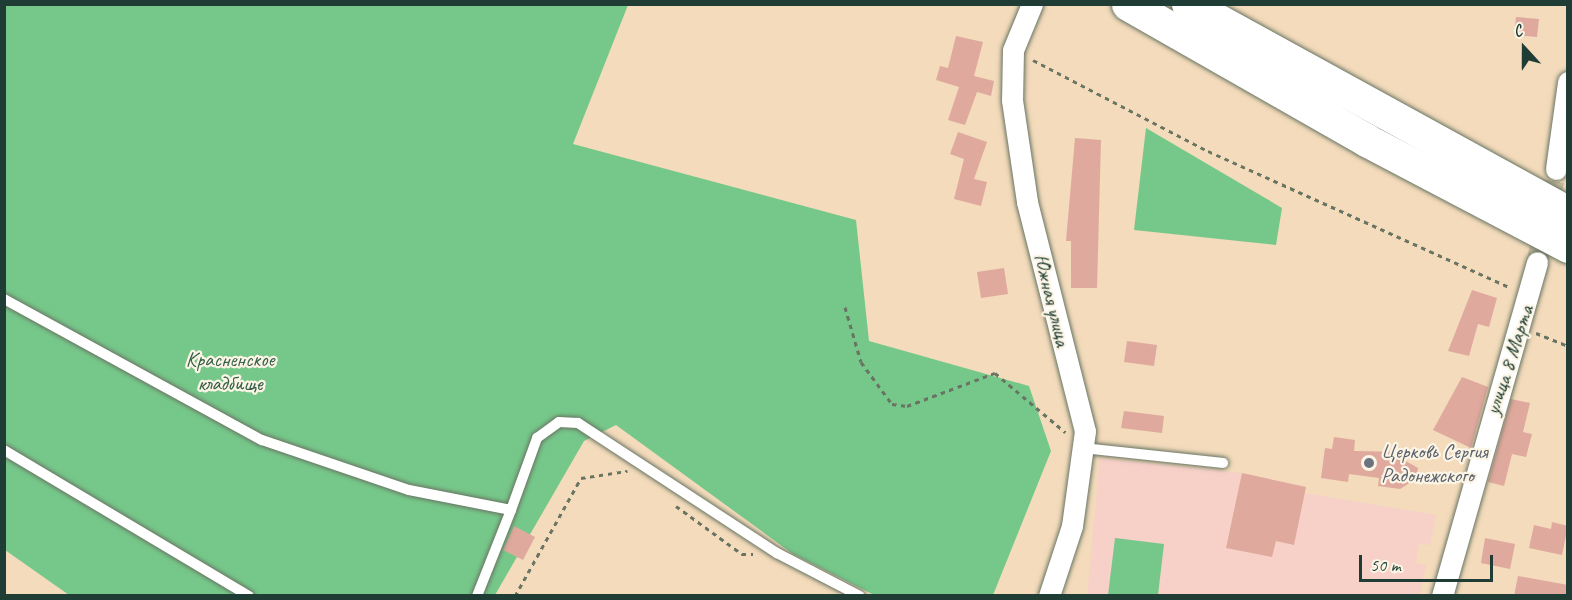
<!DOCTYPE html>
<meta charset="utf-8">
<style>
body{margin:0}
#map{position:relative;width:1572px;height:600px;overflow:hidden;background:#f3dbbb;font-family:Caveat,sans-serif}
div>[style]{position:absolute}
.built>*{inset:0;background:#f7d1c8}
.green>*{inset:0;background:#76c88a}
.building>*{inset:0;background:#dfa99d}
.street-tunnel>*{height:21px;margin-top:-10.5px;transform-origin:0;background:repeating-linear-gradient(90deg,#c9bba0 0 21px,transparent 0 31px)}
.path>*{height:3px;margin-top:-1.5px;transform-origin:0;background:repeating-linear-gradient(90deg,#697463 0 4.5px,transparent 0 9px)}
.roads{filter:drop-shadow(0 0 2px #697463) drop-shadow(0 0 2px #697463)}
.lane>*{height:10px;margin:-5px;padding:0 5px;transform-origin:5px;border-radius:5px;background:#fff}
.street>*{height:21px;margin:-10.5px;padding:0 10.5px;transform-origin:10.5px;border-radius:10.5px;background:#fff}
.primary>*{height:33px;margin:-16.5px;padding:0 16.5px;transform-origin:16.5px;border-radius:16.5px;background:#fff}
.dots>*{width:16px;height:16px;translate:-50% -50%;box-sizing:border-box;border:3px solid #fcf5e5;border-radius:50%}
span{translate:-50% -50%;white-space:nowrap;text-align:center;line-height:1.15;-webkit-text-stroke:4.5px #fcf5e5;paint-order:stroke}
.street-label{font-size:21px;color:#1f3d34}
.park-label{font-size:21px;color:#35604a}
.worship-label{font-size:21px;color:#5b616d}
.left{translate:0 -50%;text-align:left}
.frame{position:absolute;inset:0;border:6px solid #1f3d34;pointer-events:none}
.north{position:absolute;left:1494px;top:18px;width:60px;height:60px;-webkit-text-stroke:4px #fcf5e5;paint-order:stroke;rotate:339deg;font-size:16px;font-weight:700;line-height:24px;text-align:center;color:#1f3d34}
.north::after{content:'';display:block;margin:auto;width:21px;height:27px;background:#1f3d34;clip-path:polygon(50% 0,100% 100%,50% 72%,0 100%)}
.scale{position:absolute;left:1359px;top:555px;width:134px;height:27px;box-sizing:border-box;border:3px solid #1f3d34;border-top:0;padding-left:8px;font-size:18px;line-height:21px;white-space:nowrap;color:#1f3d34;-webkit-text-stroke:4px #fcf5e5;paint-order:stroke}
</style>
<div id="map">
<div class="built">
<div style="clip-path:polygon(1100px 458px,1242px 473px,1306px 487px,1305px 493px,1436px 515px,1430px 545px,1419px 544px,1416px 563px,1426px 565px,1420px 595px,1087px 596px)"></div>
</div>
<div class="green">
<div style="clip-path:polygon(5px 5px,628px 5px,573px 144px,856px 220px,869px 341px,1029px 386px,1051px 451px,993px 595px,874px 595px,793px 554px,616px 425px,584px 441px,495px 595px,69px 595px,5px 550px)"></div>
<div style="clip-path:polygon(1146px 128px,1282px 208px,1276px 245px,1134px 230px)"></div>
<div style="clip-path:polygon(1115px 538px,1164px 544px,1158px 595px,1108px 595px)"></div>
</div>
<div class="building">
<div style="clip-path:polygon(1516px 17px,1539px 19px,1537px 37px,1514px 35px)"></div>
<div style="clip-path:polygon(956px 36px,983px 42px,974px 76px,994px 81px,991px 96px,977px 92px,965px 125px,948px 120px,959px 87px,936px 80px,940px 66px,948px 68px)"></div>
<div style="clip-path:polygon(958px 132px,987px 142px,974px 179px,987px 182px,981px 206px,954px 199px,964px 159px,950px 154px)"></div>
<div style="clip-path:polygon(1075px 138px,1101px 140px,1097px 288px,1071px 288px,1071px 241px,1066px 241px)"></div>
<div style="clip-path:polygon(1004px 268px,1008px 294px,981px 298px,977px 272px)"></div>
<div style="clip-path:polygon(1472px 290px,1497px 298px,1489px 327px,1478px 324px,1469px 356px,1448px 351px)"></div>
<div style="clip-path:polygon(1127px 341px,1157px 345px,1154px 366px,1124px 362px)"></div>
<div style="clip-path:polygon(1462px 377px,1488px 387px,1471px 448px,1433px 430px)"></div>
<div style="clip-path:polygon(1511px 399px,1530px 403px,1523px 432px,1532px 434px,1526px 457px,1512px 454px,1504px 486px,1488px 482px)"></div>
<div style="clip-path:polygon(1124px 411px,1164px 416px,1162px 433px,1121px 428px)"></div>
<div style="clip-path:polygon(1334px 437px,1355px 440px,1354px 451px,1405px 452px,1404px 460px,1418px 468px,1416px 479px,1400px 489px,1378px 486px,1379px 478px,1349px 474px,1348px 482px,1321px 478px,1325px 448px,1332px 449px)"></div>
<div style="clip-path:polygon(1242px 473px,1306px 487px,1294px 545px,1276px 541px,1272px 557px,1226px 548px)"></div>
<div style="clip-path:polygon(1552px 522px,1568px 526px,1562px 555px,1529px 548px,1534px 525px,1551px 529px)"></div>
<div style="clip-path:polygon(514px 526px,535px 537px,523px 560px,503px 550px)"></div>
<div style="clip-path:polygon(1485px 538px,1515px 544px,1510px 569px,1481px 563px)"></div>
<div style="clip-path:polygon(1518px 576px,1568px 585px,1568px 596px,1514px 596px)"></div>
</div>
<div class="street-tunnel">
<div style="left:1537px;top:262px;width:95px;rotate:-78.5deg"></div>
</div>
<div class="path">
<div style="left:1033px;top:60px;width:197px;rotate:27.5deg"></div>
<div style="left:1208px;top:151px;width:333px;rotate:24.3deg"></div>
<div style="left:845px;top:307px;width:57px;rotate:73.8deg"></div>
<div style="left:861px;top:362px;width:52px;rotate:53.6deg"></div>
<div style="left:892px;top:404px;width:15px;rotate:8deg"></div>
<div style="left:907px;top:406px;width:94px;rotate:-20.6deg"></div>
<div style="left:995px;top:373px;width:92px;rotate:40.1deg"></div>
<div style="left:1536px;top:333px;width:35px;rotate:22deg"></div>
<div style="left:676px;top:506px;width:82px;rotate:36deg"></div>
<div style="left:742px;top:554px;width:11px"></div>
<div style="left:515px;top:596px;width:135px;rotate:-60.8deg"></div>
<div style="left:581px;top:478px;width:47px;rotate:-8.7deg"></div>
</div>
<div class="roads">
<div class="lane">
<div style="left:4px;top:299px;width:294px;rotate:28.7deg"></div>
<div style="left:262px;top:440px;width:155px;rotate:18.8deg"></div>
<div style="left:409px;top:490px;width:104px;rotate:11.1deg"></div>
<div style="left:511px;top:510px;width:77px;rotate:-70.1deg"></div>
<div style="left:537px;top:438px;width:27px;rotate:-36deg"></div>
<div style="left:559px;top:422px;width:19px;rotate:3deg"></div>
<div style="left:578px;top:423px;width:238px;rotate:33.2deg"></div>
<div style="left:777px;top:553px;width:93px;rotate:27.4deg"></div>
<div style="left:1083px;top:448px;width:141px;rotate:6.1deg"></div>
<div style="left:4px;top:450px;width:285px;rotate:30.8deg"></div>
<div style="left:477px;top:596px;width:92px;rotate:-68.4deg"></div>
</div>
<div class="street">
<div style="left:1032px;top:4px;width:50px;rotate:112.4deg"></div>
<div style="left:1013px;top:50px;width:50px;rotate:91.1deg"></div>
<div style="left:1012px;top:100px;width:103px;rotate:81.6deg"></div>
<div style="left:1027px;top:202px;width:236px;rotate:75.8deg"></div>
<div style="left:1085px;top:431px;width:96px;rotate:97.8deg"></div>
<div style="left:1072px;top:526px;width:74px;rotate:108.2deg"></div>
<div style="left:1556px;top:169px;width:88px;rotate:-82.1deg"></div>
<div style="left:1442px;top:596px;width:347px;rotate:-74.1deg"></div>
</div>
<div class="primary">
<div style="left:1128px;top:4px;width:274px;rotate:29.7deg"></div>
<div style="left:1366px;top:140px;width:228px;rotate:27.7deg"></div>
<div style="left:1188px;top:4px;width:434px;rotate:28.8deg"></div>
</div>
</div>
<div class="dots">
<div style="left:1369px;top:463px;background:#6b7280"></div>
</div>
<div class="street-label">
<span style="left:1052px;top:300px;rotate:76deg">Южная улица</span>
<span style="left:1509px;top:360px;rotate:-72deg">улица 8 Марта</span>
</div>
<div class="park-label">
<span style="left:230px;top:371px">Красненское<br>кладбище</span>
</div>
<div class="worship-label">
<span class="left" style="left:1381px;top:463px">Церковь Сергия<br>Радонежского</span>
</div>
<div class="frame"></div>
<div class="north">С</div>
<div class="scale">50 m</div>
</div>
